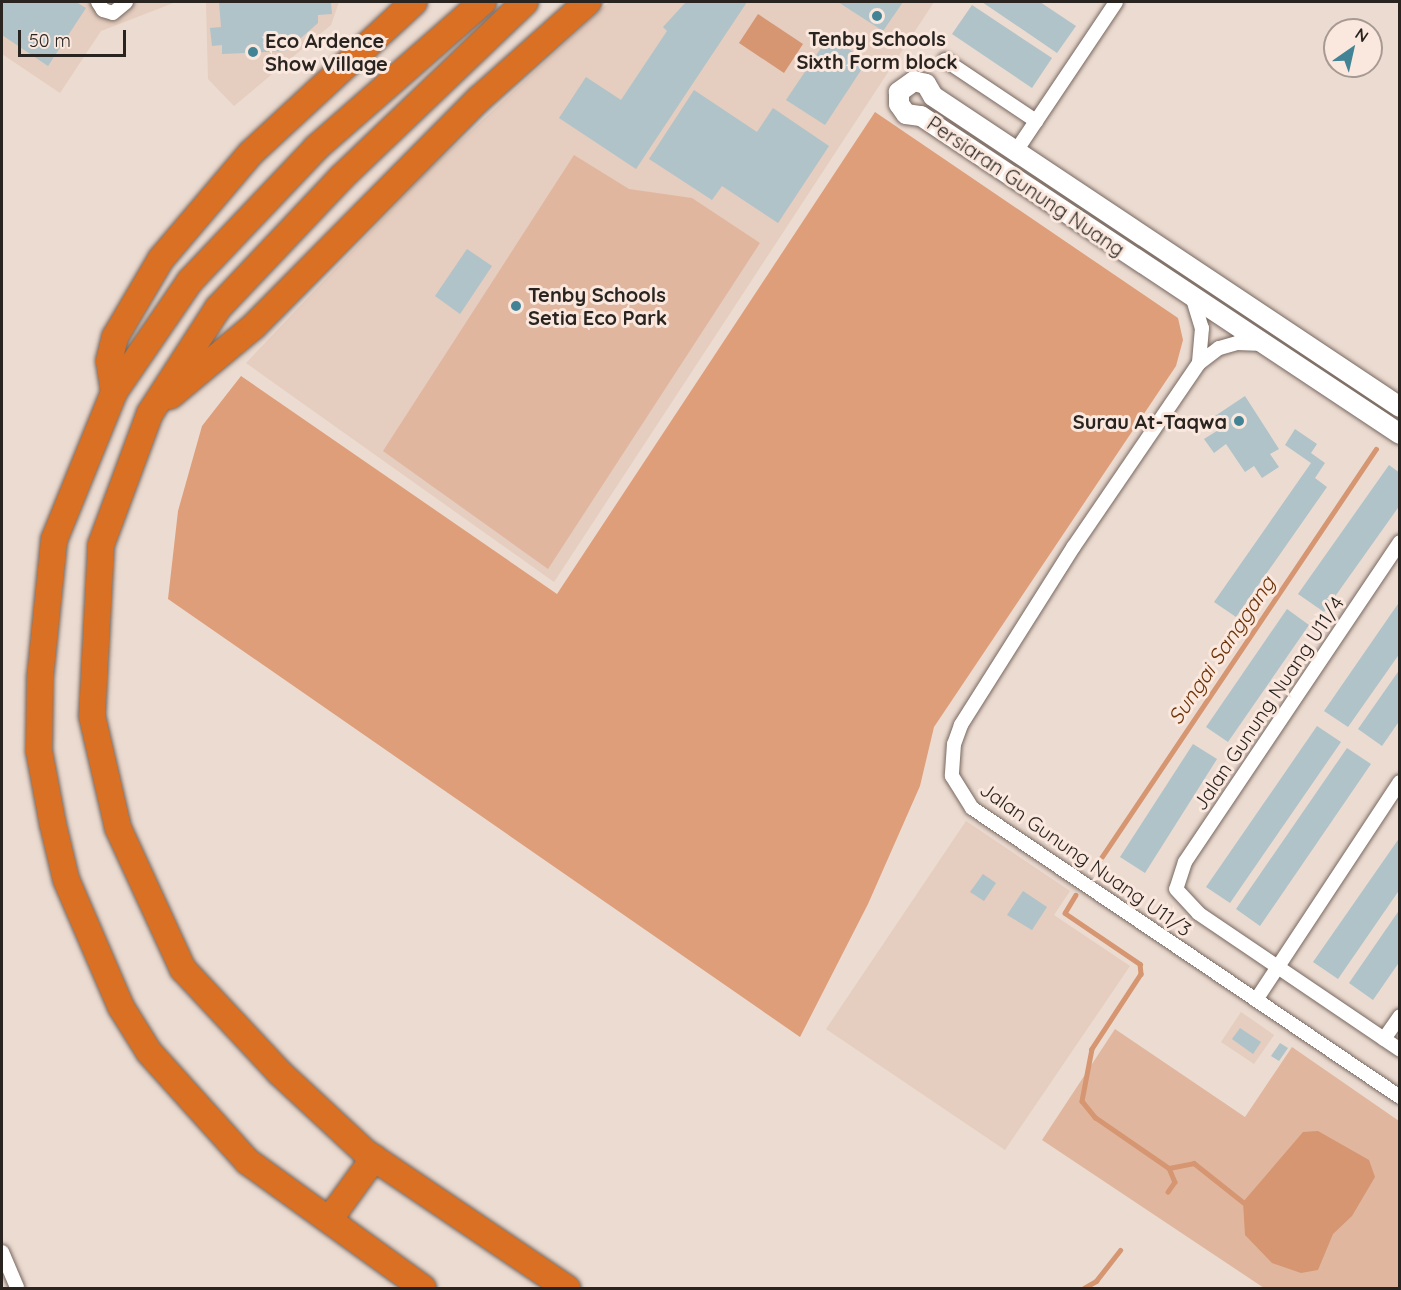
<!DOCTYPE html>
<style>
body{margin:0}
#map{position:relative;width:1401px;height:1290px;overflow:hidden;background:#ecdbd1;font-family:Quicksand,sans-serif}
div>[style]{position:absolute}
.built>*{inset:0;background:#e5cdbf}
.green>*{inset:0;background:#e1b69e}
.forest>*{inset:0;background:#de9e79}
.water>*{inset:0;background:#d59671}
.stream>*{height:4.5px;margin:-2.25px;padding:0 2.25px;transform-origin:2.25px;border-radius:2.25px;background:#d59671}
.building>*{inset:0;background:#afc3c9}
.roads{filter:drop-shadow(0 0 2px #77685f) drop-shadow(0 0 2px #77685f)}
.street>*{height:14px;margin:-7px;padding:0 7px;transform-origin:7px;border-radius:7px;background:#fff}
.secondary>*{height:20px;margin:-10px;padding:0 10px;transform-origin:10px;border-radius:10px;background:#fff}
.highway>*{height:26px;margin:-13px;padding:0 13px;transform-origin:13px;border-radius:13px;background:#d97024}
.dots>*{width:16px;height:16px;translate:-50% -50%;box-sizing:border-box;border:3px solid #fae8de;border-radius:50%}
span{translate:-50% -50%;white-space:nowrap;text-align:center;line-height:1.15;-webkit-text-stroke:6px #fae8de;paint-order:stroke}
.poi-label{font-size:20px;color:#2a2420;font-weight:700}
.left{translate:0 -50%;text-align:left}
.right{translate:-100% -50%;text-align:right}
.street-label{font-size:20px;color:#2a2420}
.water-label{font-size:21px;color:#6d3307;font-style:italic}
.frame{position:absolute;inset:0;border:3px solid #2a2420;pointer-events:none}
.north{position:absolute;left:1323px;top:18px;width:60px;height:60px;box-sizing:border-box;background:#fae8de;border:2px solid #a79a92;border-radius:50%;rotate:34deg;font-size:16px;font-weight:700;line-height:24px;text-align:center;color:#2a2420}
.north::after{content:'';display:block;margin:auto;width:21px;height:27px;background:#428495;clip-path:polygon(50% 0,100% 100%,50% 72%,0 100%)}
.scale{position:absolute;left:18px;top:30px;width:108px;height:27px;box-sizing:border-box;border:3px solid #2a2420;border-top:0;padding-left:8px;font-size:18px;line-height:21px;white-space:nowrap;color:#2a2420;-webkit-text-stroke:4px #fae8de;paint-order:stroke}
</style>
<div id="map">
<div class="built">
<div style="clip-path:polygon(2px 2px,176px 2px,101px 31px,60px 93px,2px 54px)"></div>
<div style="clip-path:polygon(206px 2px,339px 2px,331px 25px,234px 106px,208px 79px)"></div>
<div style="clip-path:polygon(609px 2px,934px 2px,554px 582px,246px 363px,427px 172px)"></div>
<div style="clip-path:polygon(966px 821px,1070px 891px,1054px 915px,1130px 966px,1005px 1150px,826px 1029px)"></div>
<div style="clip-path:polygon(1241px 1012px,1274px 1035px,1254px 1064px,1221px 1042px)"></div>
</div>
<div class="green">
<div style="clip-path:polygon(574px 155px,629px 189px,692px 198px,760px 243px,548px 569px,383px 451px)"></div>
<div style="clip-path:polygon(1115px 1029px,1245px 1117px,1292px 1047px,1399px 1121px,1399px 1288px,1264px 1288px,1042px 1140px)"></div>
</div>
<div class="forest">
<div style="clip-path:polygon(875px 112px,1178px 318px,1183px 340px,1176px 366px,934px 727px,920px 786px,868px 904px,800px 1037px,168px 599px,178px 511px,202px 426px,241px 376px,557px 594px)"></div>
</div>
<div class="water">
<div style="clip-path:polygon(758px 14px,803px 44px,784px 73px,739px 43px)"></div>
<div style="clip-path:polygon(1318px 1131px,1369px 1160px,1375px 1177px,1352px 1216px,1333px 1234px,1318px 1270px,1301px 1273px,1272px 1263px,1245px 1235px,1243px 1202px,1303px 1132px)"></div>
</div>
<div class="stream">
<div style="left:1093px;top:870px;width:507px;rotate:-56.09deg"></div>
<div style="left:1076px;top:895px;width:21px;rotate:121deg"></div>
<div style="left:1065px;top:913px;width:91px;rotate:34.2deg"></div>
<div style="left:1140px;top:964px;width:10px;rotate:84deg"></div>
<div style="left:1141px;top:974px;width:90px;rotate:123.2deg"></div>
<div style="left:1092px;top:1049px;width:53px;rotate:100.9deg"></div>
<div style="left:1082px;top:1101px;width:21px;rotate:51deg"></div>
<div style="left:1095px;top:1117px;width:90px;rotate:34.6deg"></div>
<div style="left:1169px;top:1168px;width:15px;rotate:67deg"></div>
<div style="left:1175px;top:1182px;width:12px;rotate:125deg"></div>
<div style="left:1169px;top:1168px;width:25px;rotate:-11deg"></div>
<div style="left:1194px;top:1163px;width:63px;rotate:38.5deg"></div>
<div style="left:1084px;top:1288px;width:14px;rotate:-30deg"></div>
<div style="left:1096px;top:1281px;width:39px;rotate:-52deg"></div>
</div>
<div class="building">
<div style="clip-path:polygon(2px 2px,76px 2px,86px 8px,48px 66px,2px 35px)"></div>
<div style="clip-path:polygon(219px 2px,331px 2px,332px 14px,318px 15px,318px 23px,286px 51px,222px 54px,222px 45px,212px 46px,210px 28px,221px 27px)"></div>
<div style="clip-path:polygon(686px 2px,747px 2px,636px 169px,559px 118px,586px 77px,621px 100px,667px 31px,663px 27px)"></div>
<div style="clip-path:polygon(838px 2px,903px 2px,883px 31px)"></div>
<div style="clip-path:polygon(982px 2px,1040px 2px,1076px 26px,1057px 53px)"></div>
<div style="clip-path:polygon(972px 5px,1052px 58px,1032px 88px,952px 34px)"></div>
<div style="clip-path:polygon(829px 36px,867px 61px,825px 125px,786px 100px)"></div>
<div style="clip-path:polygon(694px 90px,757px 132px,773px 108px,829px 146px,778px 223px,722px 186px,712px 200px,649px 159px)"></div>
<div style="clip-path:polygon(467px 249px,492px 266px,460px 314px,435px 296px)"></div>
<div style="clip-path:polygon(1245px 396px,1279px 449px,1270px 454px,1279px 467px,1262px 478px,1254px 466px,1245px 472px,1226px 444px,1214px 453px,1204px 439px,1220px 429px,1212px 418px)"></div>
<div style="clip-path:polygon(1295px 429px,1317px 444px,1311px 453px,1325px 463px,1315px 478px,1327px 487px,1236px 617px,1214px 602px,1311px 463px,1285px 445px)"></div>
<div style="clip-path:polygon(1389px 465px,1400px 473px,1400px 505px,1324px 612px,1298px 594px)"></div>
<div style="clip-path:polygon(1400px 601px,1400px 653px,1348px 727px,1324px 711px)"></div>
<div style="clip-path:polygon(1287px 609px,1309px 625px,1228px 742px,1206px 727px)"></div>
<div style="clip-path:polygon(1400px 669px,1400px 720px,1382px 746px,1358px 729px)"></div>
<div style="clip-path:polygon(1317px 726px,1341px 742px,1230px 903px,1206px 887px)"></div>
<div style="clip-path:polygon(1193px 744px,1217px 759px,1145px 873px,1120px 857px)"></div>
<div style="clip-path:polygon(1347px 748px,1371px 764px,1260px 926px,1236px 909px)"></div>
<div style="clip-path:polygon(1400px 837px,1400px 889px,1338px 979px,1313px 962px)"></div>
<div style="clip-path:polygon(983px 874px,996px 883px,984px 901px,970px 892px)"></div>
<div style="clip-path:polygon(1023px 891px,1047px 907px,1032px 930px,1007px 915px)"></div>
<div style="clip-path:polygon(1400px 909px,1400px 961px,1373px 1000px,1349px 983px)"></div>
<div style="clip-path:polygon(1240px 1028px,1261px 1042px,1253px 1054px,1232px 1039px)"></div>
<div style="clip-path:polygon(1280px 1043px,1288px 1048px,1279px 1061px,1271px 1056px)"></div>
</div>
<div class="roads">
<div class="street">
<div style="left:98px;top:2px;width:9px;rotate:58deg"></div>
<div style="left:103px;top:10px;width:10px;rotate:17deg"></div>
<div style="left:113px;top:13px;width:17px;rotate:-40deg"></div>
<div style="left:945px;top:60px;width:110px;rotate:33.8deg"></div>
<div style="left:1016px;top:151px;width:179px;rotate:-56.1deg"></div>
<div style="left:1192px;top:296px;width:34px;rotate:73deg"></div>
<div style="left:1202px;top:328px;width:35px;rotate:95deg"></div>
<div style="left:1264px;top:344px;width:27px;rotate:-178deg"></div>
<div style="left:1237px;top:343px;width:19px;rotate:164deg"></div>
<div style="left:1219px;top:348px;width:25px;rotate:143deg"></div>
<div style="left:1199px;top:363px;width:222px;rotate:124.3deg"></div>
<div style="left:1074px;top:546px;width:212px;rotate:122.3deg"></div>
<div style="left:961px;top:725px;width:20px;rotate:110deg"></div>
<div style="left:954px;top:744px;width:32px;rotate:94deg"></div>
<div style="left:952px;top:776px;width:38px;rotate:58deg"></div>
<div style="left:972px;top:808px;width:516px;rotate:34.03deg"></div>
<div style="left:1400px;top:542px;width:386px;rotate:123.9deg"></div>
<div style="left:1185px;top:862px;width:28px;rotate:108deg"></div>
<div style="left:1176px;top:889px;width:33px;rotate:47deg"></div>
<div style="left:1198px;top:913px;width:244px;rotate:34.1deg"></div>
<div style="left:1256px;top:1000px;width:261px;rotate:-56.6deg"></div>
<div style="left:1384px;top:1039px;width:28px;rotate:-55deg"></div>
<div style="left:2px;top:1252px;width:39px;rotate:67deg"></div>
</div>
<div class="secondary">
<div style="left:1400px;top:407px;width:561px;rotate:-146.34deg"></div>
<div style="left:933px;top:96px;width:14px;rotate:-120deg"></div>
<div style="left:926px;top:84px;width:12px;rotate:-166deg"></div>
<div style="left:914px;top:81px;width:19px;rotate:144deg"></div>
<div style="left:899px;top:92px;width:12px;rotate:90deg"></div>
<div style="left:899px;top:104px;width:12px;rotate:55deg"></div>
<div style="left:906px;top:114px;width:15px;rotate:8deg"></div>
<div style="left:921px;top:116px;width:575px;rotate:33.58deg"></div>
</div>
<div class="highway">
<div style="left:525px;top:2px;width:255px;rotate:136.3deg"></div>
<div style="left:341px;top:178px;width:179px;rotate:133.4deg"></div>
<div style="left:218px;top:308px;width:125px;rotate:122.9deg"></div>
<div style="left:150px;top:413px;width:141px;rotate:110.4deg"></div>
<div style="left:101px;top:545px;width:171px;rotate:93deg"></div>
<div style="left:92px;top:716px;width:115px;rotate:76.9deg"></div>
<div style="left:118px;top:828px;width:155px;rotate:65.3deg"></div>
<div style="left:183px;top:969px;width:141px;rotate:47deg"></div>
<div style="left:279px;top:1072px;width:117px;rotate:42.9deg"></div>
<div style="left:365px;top:1152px;width:244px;rotate:34deg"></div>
<div style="left:114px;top:392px;width:31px;rotate:-99deg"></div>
<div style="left:109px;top:361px;width:25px;rotate:-76deg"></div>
<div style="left:115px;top:337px;width:91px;rotate:-59.5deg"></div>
<div style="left:161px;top:259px;width:139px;rotate:-49.7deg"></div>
<div style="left:251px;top:153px;width:222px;rotate:-42.8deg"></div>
<div style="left:170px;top:396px;width:109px;rotate:-39.8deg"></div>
<div style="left:254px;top:326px;width:320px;rotate:-45.3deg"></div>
<div style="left:479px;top:99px;width:146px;rotate:-41.7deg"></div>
<div style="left:329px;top:1220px;width:77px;rotate:-54deg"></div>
<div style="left:423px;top:1288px;width:216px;rotate:-144.2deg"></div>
<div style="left:248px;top:1162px;width:148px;rotate:-132deg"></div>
<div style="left:149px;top:1052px;width:53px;rotate:-121.9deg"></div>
<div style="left:121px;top:1007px;width:139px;rotate:-113.3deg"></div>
<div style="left:66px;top:879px;width:56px;rotate:-103.5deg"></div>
<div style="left:53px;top:825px;width:75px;rotate:-100.7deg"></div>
<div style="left:39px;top:751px;width:73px;rotate:-89.2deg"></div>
<div style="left:40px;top:678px;width:139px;rotate:-84.2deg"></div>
<div style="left:54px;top:540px;width:160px;rotate:-67.9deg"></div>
<div style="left:114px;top:392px;width:135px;rotate:-55.6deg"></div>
<div style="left:190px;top:281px;width:183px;rotate:-46.5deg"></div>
<div style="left:316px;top:148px;width:222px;rotate:-41.2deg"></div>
</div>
</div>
<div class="dots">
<div style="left:877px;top:16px;background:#428495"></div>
<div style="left:253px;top:52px;background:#428495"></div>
<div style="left:516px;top:306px;background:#428495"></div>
<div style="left:1239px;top:421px;background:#428495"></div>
</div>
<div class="poi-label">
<span style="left:877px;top:50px">Tenby Schools<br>Sixth Form block</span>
<span class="left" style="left:265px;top:52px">Eco Ardence<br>Show Village</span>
<span class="left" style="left:528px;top:306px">Tenby Schools<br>Setia Eco Park</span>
<span class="right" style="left:1227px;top:421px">Surau At-Taqwa</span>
</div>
<div class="street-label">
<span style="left:1026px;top:186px;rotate:34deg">Persiaran Gunung Nuang</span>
<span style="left:1268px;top:703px;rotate:-56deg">Jalan Gunung Nuang U11/4</span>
<span style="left:1086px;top:859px;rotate:35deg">Jalan Gunung Nuang U11/3</span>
</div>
<div class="water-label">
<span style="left:1221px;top:650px;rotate:-56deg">Sungai Sanggang</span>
</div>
<div class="frame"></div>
<div class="north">N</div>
<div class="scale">50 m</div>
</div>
